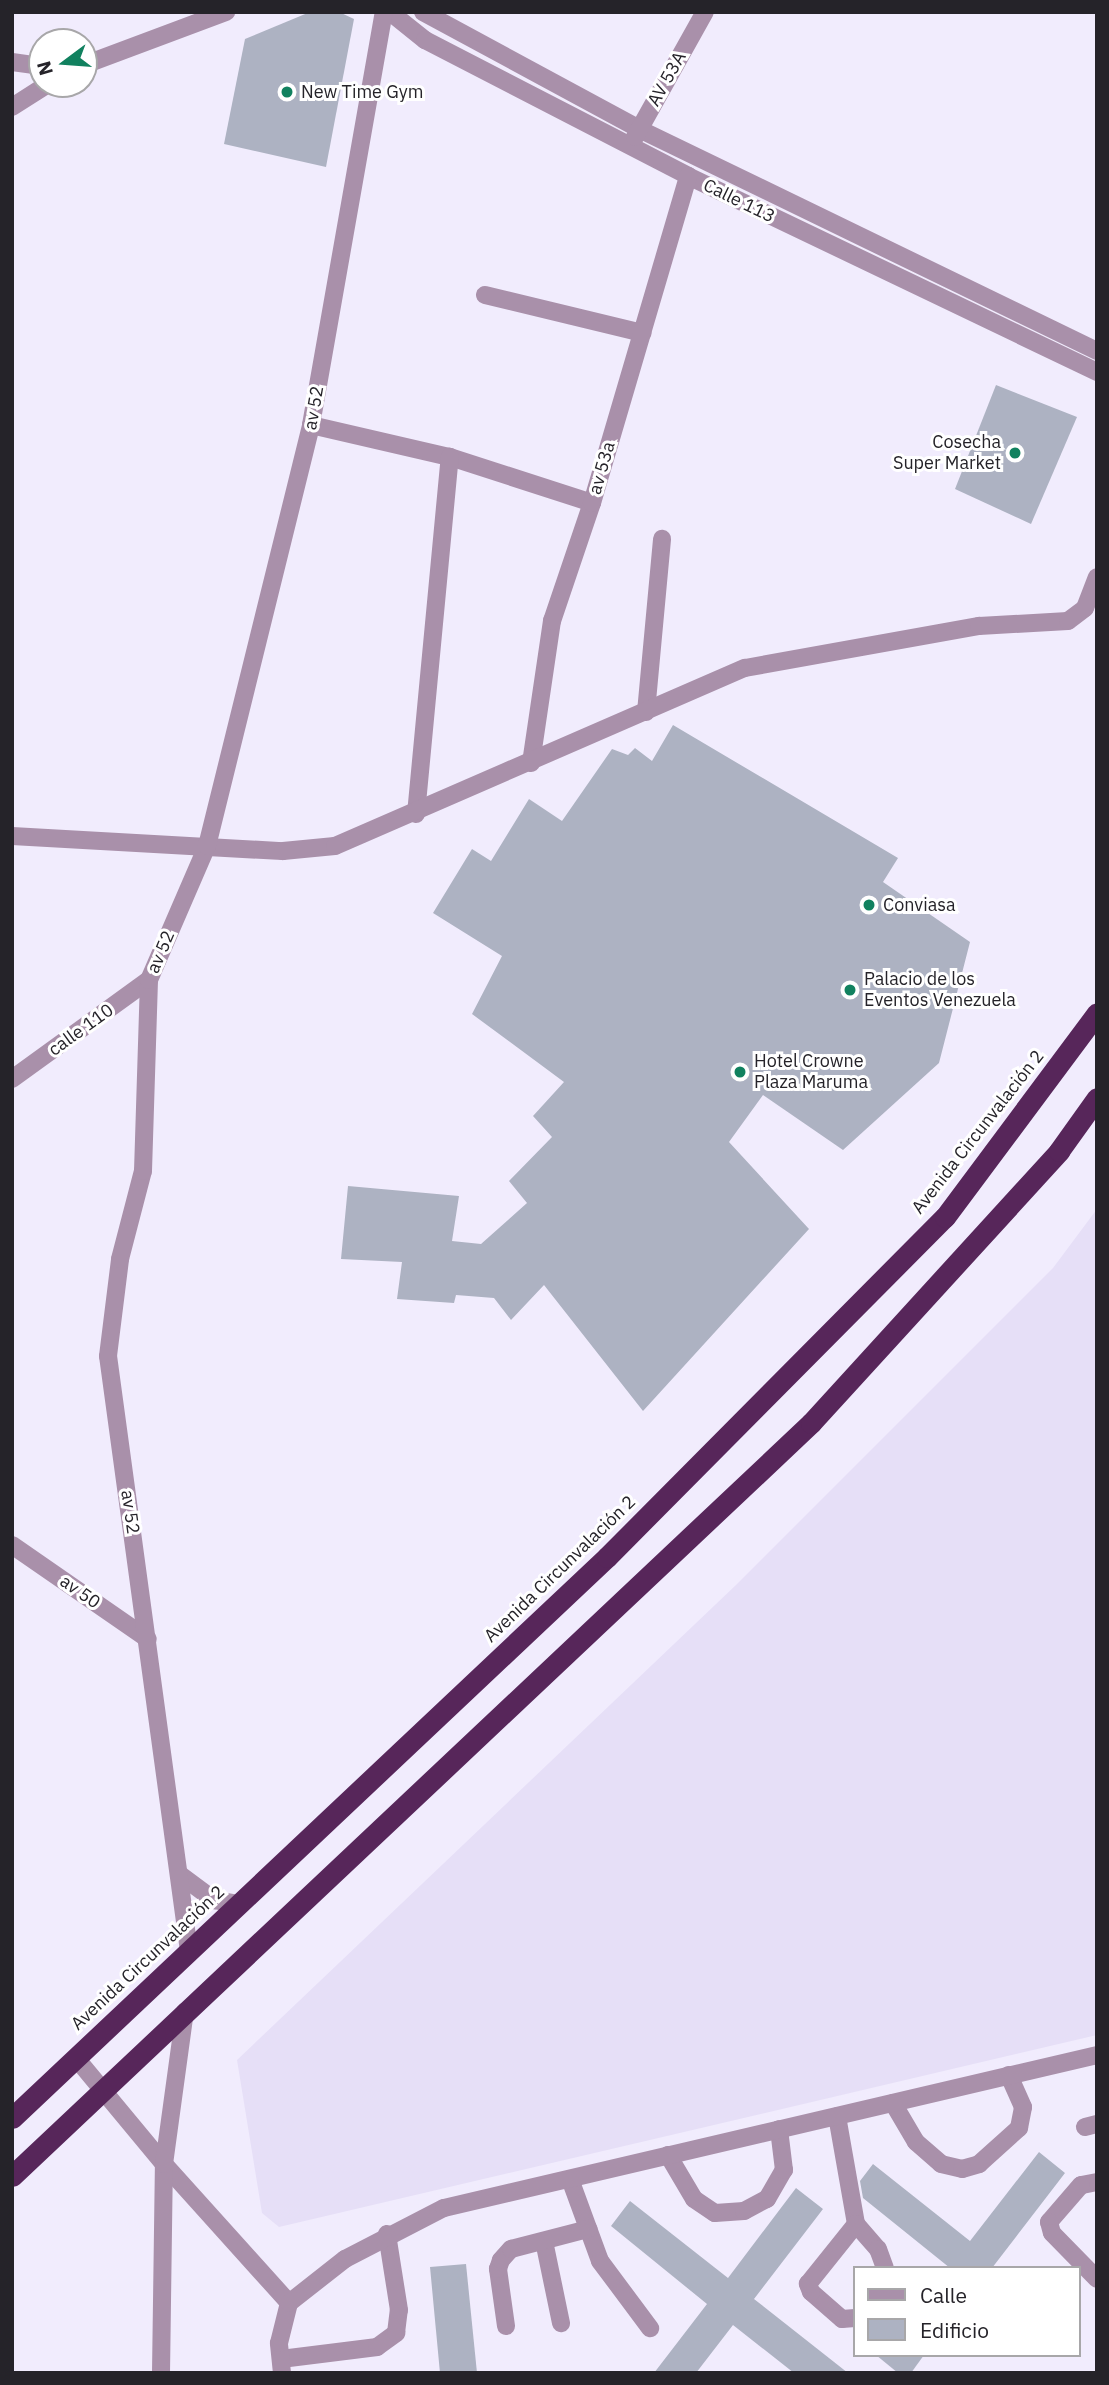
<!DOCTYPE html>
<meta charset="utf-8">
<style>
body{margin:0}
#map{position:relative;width:1109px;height:2385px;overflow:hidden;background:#f1ecfd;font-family:"IBM Plex Sans",sans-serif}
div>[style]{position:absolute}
.built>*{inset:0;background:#e6dff7}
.building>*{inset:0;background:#adb2c2}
.minor>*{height:18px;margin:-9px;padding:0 9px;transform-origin:9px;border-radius:9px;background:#a990aa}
.highway>*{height:21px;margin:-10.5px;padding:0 10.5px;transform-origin:10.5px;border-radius:10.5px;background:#57265a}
.dots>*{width:19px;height:19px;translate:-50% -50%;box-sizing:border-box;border:4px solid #fff;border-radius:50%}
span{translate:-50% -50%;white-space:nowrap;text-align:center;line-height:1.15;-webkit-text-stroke:6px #fff;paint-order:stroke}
.street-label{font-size:18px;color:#252329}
.poi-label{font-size:18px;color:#252329}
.left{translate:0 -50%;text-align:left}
.right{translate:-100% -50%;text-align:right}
.frame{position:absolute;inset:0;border:14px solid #252329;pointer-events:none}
.legend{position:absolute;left:853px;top:2266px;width:228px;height:91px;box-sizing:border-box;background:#fff;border:2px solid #a8a7a9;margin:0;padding:9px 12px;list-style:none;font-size:21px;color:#252329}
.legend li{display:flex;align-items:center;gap:14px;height:35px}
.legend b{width:35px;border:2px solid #a8a7a9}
.north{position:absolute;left:28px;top:28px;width:70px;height:70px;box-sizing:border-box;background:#fff;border:2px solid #a8a7a9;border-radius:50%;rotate:254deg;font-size:19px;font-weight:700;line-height:28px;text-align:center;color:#252329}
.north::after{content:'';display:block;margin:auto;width:24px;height:32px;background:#11815f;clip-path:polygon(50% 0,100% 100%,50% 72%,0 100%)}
</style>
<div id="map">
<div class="built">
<div style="clip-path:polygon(1097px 1209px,1097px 2035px,279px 2227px,262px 2213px,237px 2060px,736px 1585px,1053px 1268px)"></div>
</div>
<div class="building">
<div style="clip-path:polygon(310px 12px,339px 12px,354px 19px,326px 167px,224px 144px,245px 39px)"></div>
<div style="clip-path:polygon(996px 385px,1077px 417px,1031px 524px,955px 489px)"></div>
<div style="clip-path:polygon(673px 725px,898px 858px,883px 882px,970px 942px,939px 1063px,843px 1150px,763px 1095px,729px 1142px,809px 1229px,643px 1411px,544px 1285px,511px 1320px,494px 1298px,456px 1295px,454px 1303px,397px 1299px,402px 1262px,341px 1259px,348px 1186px,459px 1196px,452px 1241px,481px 1244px,527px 1203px,509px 1181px,552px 1137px,533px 1116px,564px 1082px,472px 1014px,502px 956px,433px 913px,472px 849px,491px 861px,529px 799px,562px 821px,612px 749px,628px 755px,635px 748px,652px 761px)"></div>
<div style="clip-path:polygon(1039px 2152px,1065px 2173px,992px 2268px,950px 2268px,863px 2198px,860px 2181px,873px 2164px,970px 2241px)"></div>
<div style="clip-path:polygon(796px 2188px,823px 2209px,754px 2299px,848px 2373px,794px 2373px,733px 2325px,696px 2373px,654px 2373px,707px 2304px,611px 2226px,630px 2201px,728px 2278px)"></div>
<div style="clip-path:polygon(466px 2264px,477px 2373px,440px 2373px,430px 2267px)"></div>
<div style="clip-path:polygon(876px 2355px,924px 2355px,911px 2373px,898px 2373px)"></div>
</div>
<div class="minor">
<div style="left:390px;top:12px;width:45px;rotate:38.7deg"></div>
<div style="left:425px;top:40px;width:296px;rotate:27.3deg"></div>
<div style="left:688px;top:176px;width:454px;rotate:25.6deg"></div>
<div style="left:423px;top:12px;width:246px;rotate:28.4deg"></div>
<div style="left:639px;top:129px;width:509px;rotate:25.86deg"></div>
<div style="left:12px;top:62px;width:30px;rotate:8deg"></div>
<div style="left:84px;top:65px;width:152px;rotate:-20.5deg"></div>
<div style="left:12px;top:107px;width:43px;rotate:-32.6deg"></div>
<div style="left:635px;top:137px;width:143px;rotate:-60.8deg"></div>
<div style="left:485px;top:295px;width:162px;rotate:13.6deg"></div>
<div style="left:311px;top:425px;width:143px;rotate:13deg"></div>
<div style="left:450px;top:457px;width:149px;rotate:17.9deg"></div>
<div style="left:646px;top:712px;width:174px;rotate:-84.7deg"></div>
<div style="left:531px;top:763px;width:144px;rotate:-81.6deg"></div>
<div style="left:552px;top:621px;width:125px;rotate:-71.3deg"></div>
<div style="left:592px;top:503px;width:341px;rotate:-73.6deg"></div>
<div style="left:416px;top:814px;width:359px;rotate:-84.6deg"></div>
<div style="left:12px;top:836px;width:271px;rotate:3.2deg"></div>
<div style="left:283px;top:851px;width:52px;rotate:-5.5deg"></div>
<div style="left:335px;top:846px;width:447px;rotate:-23.5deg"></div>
<div style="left:745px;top:668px;width:238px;rotate:-10.2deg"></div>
<div style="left:979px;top:626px;width:89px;rotate:-3.2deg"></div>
<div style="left:1068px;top:621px;width:21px;rotate:-37deg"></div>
<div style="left:1085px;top:608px;width:33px;rotate:-69deg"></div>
<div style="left:12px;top:1079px;width:169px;rotate:-35.9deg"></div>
<div style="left:12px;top:1545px;width:165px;rotate:34.7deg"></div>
<div style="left:179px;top:1874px;width:44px;rotate:36.6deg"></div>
<div style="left:214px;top:1900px;width:26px;rotate:9deg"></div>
<div style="left:189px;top:1951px;width:600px;rotate:-97.75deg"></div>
<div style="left:108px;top:1356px;width:98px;rotate:-82.9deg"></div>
<div style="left:120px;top:1259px;width:91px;rotate:-75.4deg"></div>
<div style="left:143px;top:1171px;width:191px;rotate:-88.2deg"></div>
<div style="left:149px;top:980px;width:146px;rotate:-66.6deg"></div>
<div style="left:207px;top:846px;width:434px;rotate:-76.1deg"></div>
<div style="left:311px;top:425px;width:419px;rotate:-80deg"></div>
<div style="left:76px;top:2058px;width:138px;rotate:50.3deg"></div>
<div style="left:164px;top:2164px;width:187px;rotate:48deg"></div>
<div style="left:893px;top:2103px;width:45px;rotate:59.5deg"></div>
<div style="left:916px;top:2142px;width:33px;rotate:41deg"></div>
<div style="left:941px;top:2164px;width:22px;rotate:13deg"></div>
<div style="left:962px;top:2169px;width:18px;rotate:-16deg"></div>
<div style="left:979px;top:2164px;width:54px;rotate:-42deg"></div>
<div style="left:1019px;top:2128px;width:21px;rotate:-79deg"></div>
<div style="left:1023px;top:2107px;width:35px;rotate:-114deg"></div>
<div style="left:837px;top:2116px;width:110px;rotate:80deg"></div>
<div style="left:856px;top:2224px;width:33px;rotate:49deg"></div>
<div style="left:878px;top:2249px;width:20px;rotate:70deg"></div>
<div style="left:1085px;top:2127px;width:12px;rotate:-14deg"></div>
<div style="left:668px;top:2155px;width:51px;rotate:59.4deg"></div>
<div style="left:694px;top:2199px;width:25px;rotate:34deg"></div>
<div style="left:715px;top:2213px;width:29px;rotate:-4deg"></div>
<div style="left:744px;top:2211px;width:26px;rotate:-28deg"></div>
<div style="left:767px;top:2199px;width:34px;rotate:-60deg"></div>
<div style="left:784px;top:2170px;width:41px;rotate:-97deg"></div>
<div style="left:570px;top:2179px;width:87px;rotate:69.9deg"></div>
<div style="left:600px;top:2261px;width:84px;rotate:53.3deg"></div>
<div style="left:1097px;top:2182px;width:16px;rotate:169deg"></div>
<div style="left:1081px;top:2185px;width:49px;rotate:130.9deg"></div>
<div style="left:1049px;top:2222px;width:11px;rotate:75deg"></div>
<div style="left:1052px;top:2233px;width:64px;rotate:45.6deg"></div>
<div style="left:544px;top:2241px;width:84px;rotate:78.3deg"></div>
<div style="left:855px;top:2318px;width:13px;rotate:176deg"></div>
<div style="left:842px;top:2319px;width:41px;rotate:-138.9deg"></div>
<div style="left:811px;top:2292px;width:9px;rotate:-111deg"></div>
<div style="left:808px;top:2284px;width:77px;rotate:-51.3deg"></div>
<div style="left:506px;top:2326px;width:58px;rotate:-98deg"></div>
<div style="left:498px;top:2269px;width:9px;rotate:-72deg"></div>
<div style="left:501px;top:2260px;width:15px;rotate:-48deg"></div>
<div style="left:511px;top:2249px;width:80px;rotate:-14.6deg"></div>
<div style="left:281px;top:2359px;width:97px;rotate:-7.1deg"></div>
<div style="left:377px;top:2347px;width:24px;rotate:-36deg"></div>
<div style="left:396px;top:2333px;width:23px;rotate:-83deg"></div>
<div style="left:399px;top:2310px;width:77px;rotate:-99deg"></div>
<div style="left:161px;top:2373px;width:209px;rotate:-89.2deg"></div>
<div style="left:164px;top:2164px;width:154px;rotate:-82.2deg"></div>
<div style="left:282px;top:2373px;width:30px;rotate:-96deg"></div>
<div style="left:279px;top:2343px;width:41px;rotate:-76deg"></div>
<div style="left:289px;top:2303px;width:71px;rotate:-38.2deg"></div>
<div style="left:345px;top:2259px;width:111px;rotate:-27.3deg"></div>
<div style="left:444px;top:2208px;width:671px;rotate:-13.19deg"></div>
</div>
<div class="highway">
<div style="left:12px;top:2118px;width:818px;rotate:-43.32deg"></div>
<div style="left:607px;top:1557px;width:479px;rotate:-45.2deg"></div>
<div style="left:945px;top:1217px;width:254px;rotate:-53.3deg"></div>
<div style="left:12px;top:2176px;width:1098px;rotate:-43.3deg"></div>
<div style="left:811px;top:1423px;width:368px;rotate:-47.6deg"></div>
<div style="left:1059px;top:1151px;width:65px;rotate:-54.4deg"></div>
</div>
<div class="dots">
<div style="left:287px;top:92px;background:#11815f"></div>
<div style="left:1015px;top:453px;background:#11815f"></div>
<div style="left:869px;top:905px;background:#11815f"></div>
<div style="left:850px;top:990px;background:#11815f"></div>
<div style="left:740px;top:1072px;background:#11815f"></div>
</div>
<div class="street-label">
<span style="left:667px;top:79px;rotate:-61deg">AV 53A</span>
<span style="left:739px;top:201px;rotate:26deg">Calle 113</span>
<span style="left:314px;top:408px;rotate:-80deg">av 52</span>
<span style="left:602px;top:468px;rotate:-74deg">av 53a</span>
<span style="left:161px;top:952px;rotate:-67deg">av 52</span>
<span style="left:81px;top:1030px;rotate:-36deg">calle 110</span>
<span style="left:978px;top:1132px;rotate:-52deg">Avenida Circunvalación 2</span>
<span style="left:130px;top:1512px;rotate:82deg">av 52</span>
<span style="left:560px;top:1569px;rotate:-44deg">Avenida Circunvalación 2</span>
<span style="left:80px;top:1592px;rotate:35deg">av 50</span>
<span style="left:148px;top:1958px;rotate:-43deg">Avenida Circunvalación 2</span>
</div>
<div class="poi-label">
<span class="left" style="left:301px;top:92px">New Time Gym</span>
<span class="right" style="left:1001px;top:453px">Cosecha<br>Super Market</span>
<span class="left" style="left:883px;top:905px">Conviasa</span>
<span class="left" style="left:864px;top:990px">Palacio de los<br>Eventos Venezuela</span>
<span class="left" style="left:754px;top:1072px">Hotel Crowne<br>Plaza Maruma</span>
</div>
<div class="frame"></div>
<ul class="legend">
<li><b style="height:9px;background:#a990aa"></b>Calle</li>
<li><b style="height:19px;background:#adb2c2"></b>Edificio</li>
</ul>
<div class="north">N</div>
</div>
